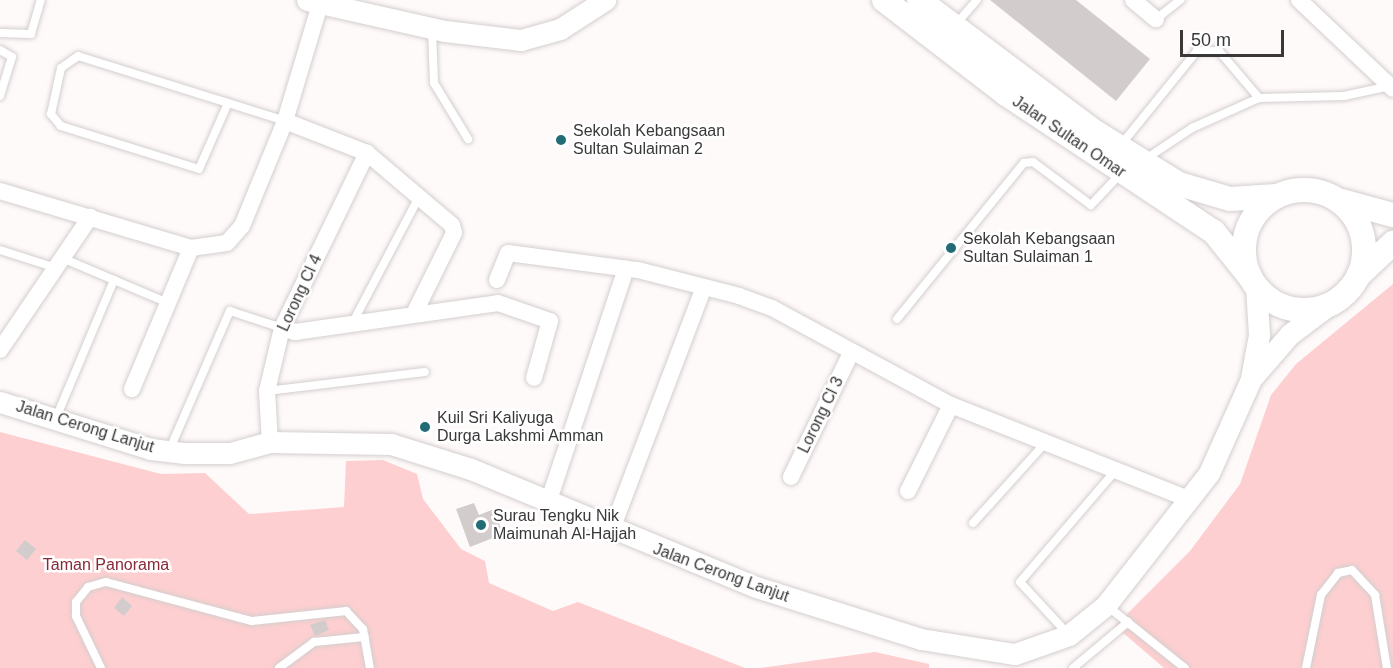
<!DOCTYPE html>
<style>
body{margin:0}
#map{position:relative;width:1393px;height:668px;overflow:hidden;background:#fffafa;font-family:Arial,sans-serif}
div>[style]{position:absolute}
.green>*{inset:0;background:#fecfd0}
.building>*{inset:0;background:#d2cccc}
.roads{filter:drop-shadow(0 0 2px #d4cece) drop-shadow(0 0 2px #d4cece)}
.service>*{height:8px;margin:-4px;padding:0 4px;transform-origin:4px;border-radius:4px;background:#fff}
.minor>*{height:16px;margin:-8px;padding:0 8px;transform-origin:8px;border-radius:8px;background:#fff}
.tertiary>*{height:21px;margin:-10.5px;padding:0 10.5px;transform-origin:10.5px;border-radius:10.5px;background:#fff}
.secondary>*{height:24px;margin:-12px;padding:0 12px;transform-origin:12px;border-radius:12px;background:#fff}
.secondary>.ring{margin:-12px;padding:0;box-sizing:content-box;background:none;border:24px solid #fff;border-radius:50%}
.dots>*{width:16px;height:16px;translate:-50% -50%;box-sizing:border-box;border:3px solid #fff;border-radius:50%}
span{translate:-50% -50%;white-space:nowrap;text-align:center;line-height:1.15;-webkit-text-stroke:5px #fff;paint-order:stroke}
.poi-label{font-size:16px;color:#393737}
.left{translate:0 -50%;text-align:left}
.street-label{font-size:16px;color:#393737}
.park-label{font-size:16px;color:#872936}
.scale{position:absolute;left:1180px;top:30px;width:104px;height:27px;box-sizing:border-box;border:3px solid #393737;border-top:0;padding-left:8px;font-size:18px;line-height:21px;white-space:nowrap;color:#393737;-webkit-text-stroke:4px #fff;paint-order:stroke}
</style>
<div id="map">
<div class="green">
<div style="clip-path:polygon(1393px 284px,1393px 668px,1164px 668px,1115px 626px,1190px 551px,1240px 484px,1271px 395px,1296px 364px)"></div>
<div style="clip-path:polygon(0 432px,161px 474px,205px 473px,249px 514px,344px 507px,346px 461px,383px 460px,417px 474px,423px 499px,439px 520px,461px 549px,485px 561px,489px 583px,553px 611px,578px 602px,745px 668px,0 668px)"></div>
<div style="clip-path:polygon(875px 652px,929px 664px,929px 668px,760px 668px)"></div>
</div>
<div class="building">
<div style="clip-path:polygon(990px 0,1076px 0,1150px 59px,1116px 101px)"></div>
<div style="clip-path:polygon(474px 503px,479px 515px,494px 509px,503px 534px,470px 547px,456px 509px)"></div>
<div style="clip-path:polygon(25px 540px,36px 549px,27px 560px,16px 551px)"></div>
<div style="clip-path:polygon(122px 597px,132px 606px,124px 616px,114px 608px)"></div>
<div style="clip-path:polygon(325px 620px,329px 630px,315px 636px,310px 625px)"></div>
</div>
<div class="roads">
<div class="service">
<div style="left:1156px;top:19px;width:31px;rotate:-38deg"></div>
<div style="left:956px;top:24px;width:32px;rotate:-49deg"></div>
<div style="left:432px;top:30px;width:53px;rotate:87.8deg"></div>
<div style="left:434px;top:83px;width:66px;rotate:58.7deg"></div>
<div style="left:0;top:33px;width:31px;rotate:2deg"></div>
<div style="left:31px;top:34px;width:35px;rotate:-74deg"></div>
<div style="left:0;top:50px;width:14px;rotate:30deg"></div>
<div style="left:12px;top:57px;width:41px;rotate:107.1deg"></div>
<div style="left:228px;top:103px;width:72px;rotate:113.7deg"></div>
<div style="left:199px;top:169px;width:145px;rotate:-162.7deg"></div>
<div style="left:61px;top:126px;width:16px;rotate:-130deg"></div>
<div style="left:51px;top:114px;width:47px;rotate:-77.7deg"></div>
<div style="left:61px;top:68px;width:21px;rotate:-35deg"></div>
<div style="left:78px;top:56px;width:217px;rotate:17.4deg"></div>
<div style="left:1120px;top:146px;width:122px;rotate:-51deg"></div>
<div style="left:1197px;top:51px;width:22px"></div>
<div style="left:1219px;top:51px;width:62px;rotate:49.6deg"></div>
<div style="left:1144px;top:160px;width:58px;rotate:-33.7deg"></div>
<div style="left:1192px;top:128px;width:73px;rotate:-24.1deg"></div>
<div style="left:1259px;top:98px;width:85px;rotate:-1.3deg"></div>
<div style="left:1344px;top:96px;width:47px;rotate:-12.3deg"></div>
<div style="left:0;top:250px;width:59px;rotate:17.8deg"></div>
<div style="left:62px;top:258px;width:115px;rotate:23deg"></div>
<div style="left:897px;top:319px;width:201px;rotate:-50.9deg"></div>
<div style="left:1024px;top:163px;width:9px;rotate:-6deg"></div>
<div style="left:1033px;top:162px;width:72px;rotate:36.6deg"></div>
<div style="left:1091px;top:205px;width:44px;rotate:-46.8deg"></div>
<div style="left:353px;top:322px;width:141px;rotate:-62.2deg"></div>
<div style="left:267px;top:391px;width:159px;rotate:-6.9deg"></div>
<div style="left:56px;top:418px;width:150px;rotate:-67.2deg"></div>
<div style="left:169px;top:451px;width:153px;rotate:-66.5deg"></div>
<div style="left:230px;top:311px;width:55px;rotate:18.1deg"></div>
<div style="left:973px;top:523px;width:110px;rotate:-47.9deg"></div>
<div style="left:1106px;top:605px;width:101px;rotate:38.6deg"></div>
<div style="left:1067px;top:633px;width:69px;rotate:-132.7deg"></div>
<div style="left:1020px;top:582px;width:148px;rotate:-49.4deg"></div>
<div style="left:101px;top:668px;width:58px;rotate:-115.7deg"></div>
<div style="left:76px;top:616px;width:14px;rotate:-90deg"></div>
<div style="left:76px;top:602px;width:19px;rotate:-51deg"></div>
<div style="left:88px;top:587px;width:19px;rotate:-16deg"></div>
<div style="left:106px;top:582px;width:151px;rotate:15deg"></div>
<div style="left:252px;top:621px;width:95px;rotate:-6.1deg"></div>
<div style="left:346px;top:611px;width:25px;rotate:47deg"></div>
<div style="left:363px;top:629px;width:40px;rotate:80deg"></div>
<div style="left:279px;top:668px;width:44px;rotate:-36.6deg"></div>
<div style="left:314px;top:642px;width:51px;rotate:-5.6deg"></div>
<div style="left:1073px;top:668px;width:72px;rotate:-39.9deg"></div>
<div style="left:1306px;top:668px;width:75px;rotate:-78.4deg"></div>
<div style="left:1321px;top:595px;width:28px;rotate:-52deg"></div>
<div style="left:1338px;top:573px;width:14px;rotate:-12deg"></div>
<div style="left:1352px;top:570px;width:34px;rotate:47deg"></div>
<div style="left:1375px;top:595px;width:74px;rotate:80.7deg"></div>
</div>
<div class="minor">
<div style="left:1133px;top:0;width:30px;rotate:40deg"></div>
<div style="left:1299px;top:0;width:129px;rotate:43.4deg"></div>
<div style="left:285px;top:121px;width:88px;rotate:21.3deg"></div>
<div style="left:367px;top:153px;width:111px;rotate:40.3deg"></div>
<div style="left:452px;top:225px;width:8px;rotate:76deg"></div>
<div style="left:454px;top:233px;width:88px;rotate:116.3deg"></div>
<div style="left:0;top:191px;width:199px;rotate:16.6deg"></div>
<div style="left:191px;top:248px;width:153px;rotate:112.7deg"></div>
<div style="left:191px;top:248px;width:36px;rotate:-8deg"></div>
<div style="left:227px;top:243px;width:23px;rotate:-49deg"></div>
<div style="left:242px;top:226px;width:113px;rotate:-67.7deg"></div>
<div style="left:285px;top:121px;width:122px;rotate:-73.3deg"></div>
<div style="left:497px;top:280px;width:29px;rotate:-68deg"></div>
<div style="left:508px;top:253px;width:131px;rotate:7.5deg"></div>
<div style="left:638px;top:270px;width:104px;rotate:14.4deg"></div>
<div style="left:739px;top:296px;width:35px;rotate:20deg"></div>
<div style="left:772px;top:308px;width:204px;rotate:28.5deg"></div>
<div style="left:951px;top:405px;width:258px;rotate:21.6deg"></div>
<div style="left:282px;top:328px;width:14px;rotate:17deg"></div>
<div style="left:295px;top:332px;width:205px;rotate:-8.1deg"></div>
<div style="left:498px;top:303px;width:55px;rotate:19.1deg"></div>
<div style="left:550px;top:321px;width:59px;rotate:105.7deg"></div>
<div style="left:0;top:350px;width:161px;rotate:-55.9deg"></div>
<div style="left:270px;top:442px;width:51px;rotate:-93.4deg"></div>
<div style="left:267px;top:391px;width:65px;rotate:-76.6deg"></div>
<div style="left:282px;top:328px;width:195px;rotate:-64.1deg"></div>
<div style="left:791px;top:477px;width:138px;rotate:-64.2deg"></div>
<div style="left:908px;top:491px;width:96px;rotate:-63.4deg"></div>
<div style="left:549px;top:500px;width:244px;rotate:-71.6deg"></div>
<div style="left:612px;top:529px;width:257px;rotate:-69.2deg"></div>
</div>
<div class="tertiary">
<div style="left:307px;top:0;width:141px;rotate:12.7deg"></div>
<div style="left:445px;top:31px;width:77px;rotate:6.8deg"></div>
<div style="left:521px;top:40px;width:41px;rotate:-15.8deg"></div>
<div style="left:560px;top:29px;width:54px;rotate:-32.8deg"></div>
<div style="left:1251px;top:378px;width:44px;rotate:-79.5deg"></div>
<div style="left:1259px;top:335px;width:49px;rotate:-93.5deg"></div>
<div style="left:0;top:402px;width:158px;rotate:17.3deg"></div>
<div style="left:151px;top:449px;width:34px;rotate:7deg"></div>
<div style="left:185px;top:453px;width:45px"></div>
<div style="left:230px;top:453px;width:41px;rotate:-15.4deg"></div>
<div style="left:270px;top:442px;width:121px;rotate:0.9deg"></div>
<div style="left:391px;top:444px;width:84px;rotate:17.4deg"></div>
<div style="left:471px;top:469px;width:308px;rotate:22.5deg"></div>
<div style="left:756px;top:587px;width:173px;rotate:17.5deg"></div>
<div style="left:921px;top:639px;width:95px;rotate:9.1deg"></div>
<div style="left:1015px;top:654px;width:57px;rotate:-19.4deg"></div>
<div style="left:1069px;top:635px;width:48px;rotate:-39deg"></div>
<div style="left:1106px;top:605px;width:167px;rotate:-52deg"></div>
<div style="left:1209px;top:473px;width:103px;rotate:-65.9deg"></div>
<div style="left:1251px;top:379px;width:60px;rotate:-49.1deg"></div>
<div style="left:1290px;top:334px;width:50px;rotate:-36.9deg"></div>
</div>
<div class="secondary">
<div style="left:884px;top:0;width:154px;rotate:37.6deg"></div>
<div style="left:1006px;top:94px;width:250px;rotate:33.6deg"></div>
<div style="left:1214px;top:232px;width:58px;rotate:51.3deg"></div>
<div style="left:919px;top:0;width:220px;rotate:36.9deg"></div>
<div style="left:1095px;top:132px;width:99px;rotate:31.8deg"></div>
<div style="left:1179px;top:184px;width:53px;rotate:16.4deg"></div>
<div style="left:1230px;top:199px;width:47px;rotate:-3.7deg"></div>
<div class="ring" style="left:1244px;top:190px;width:96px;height:96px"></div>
<div style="left:1342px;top:201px;width:53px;rotate:15.4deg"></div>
<div style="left:1359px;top:275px;width:47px;rotate:-43.3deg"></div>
</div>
</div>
<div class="dots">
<div style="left:561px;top:140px;background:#216c75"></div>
<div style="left:951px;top:248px;background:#216c75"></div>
<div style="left:425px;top:427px;background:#216c75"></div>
<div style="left:481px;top:525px;background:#216c75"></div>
</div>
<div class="poi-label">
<span class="left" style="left:573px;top:140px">Sekolah Kebangsaan<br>Sultan Sulaiman 2</span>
<span class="left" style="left:963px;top:248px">Sekolah Kebangsaan<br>Sultan Sulaiman 1</span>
<span class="left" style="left:437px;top:427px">Kuil Sri Kaliyuga<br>Durga Lakshmi Amman</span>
<span class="left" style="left:493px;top:525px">Surau Tengku Nik<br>Maimunah Al-Hajjah</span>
</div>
<div class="street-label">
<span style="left:1069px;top:137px;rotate:34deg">Jalan Sultan Omar</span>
<span style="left:300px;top:293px;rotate:-65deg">Lorong Cl 4</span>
<span style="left:821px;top:415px;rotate:-64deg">Lorong Cl 3</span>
<span style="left:85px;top:427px;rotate:17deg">Jalan Cerong Lanjut</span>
<span style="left:721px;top:573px;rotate:20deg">Jalan Cerong Lanjut</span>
</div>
<div class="park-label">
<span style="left:106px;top:565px">Taman Panorama</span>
</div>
<div class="scale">50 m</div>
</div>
